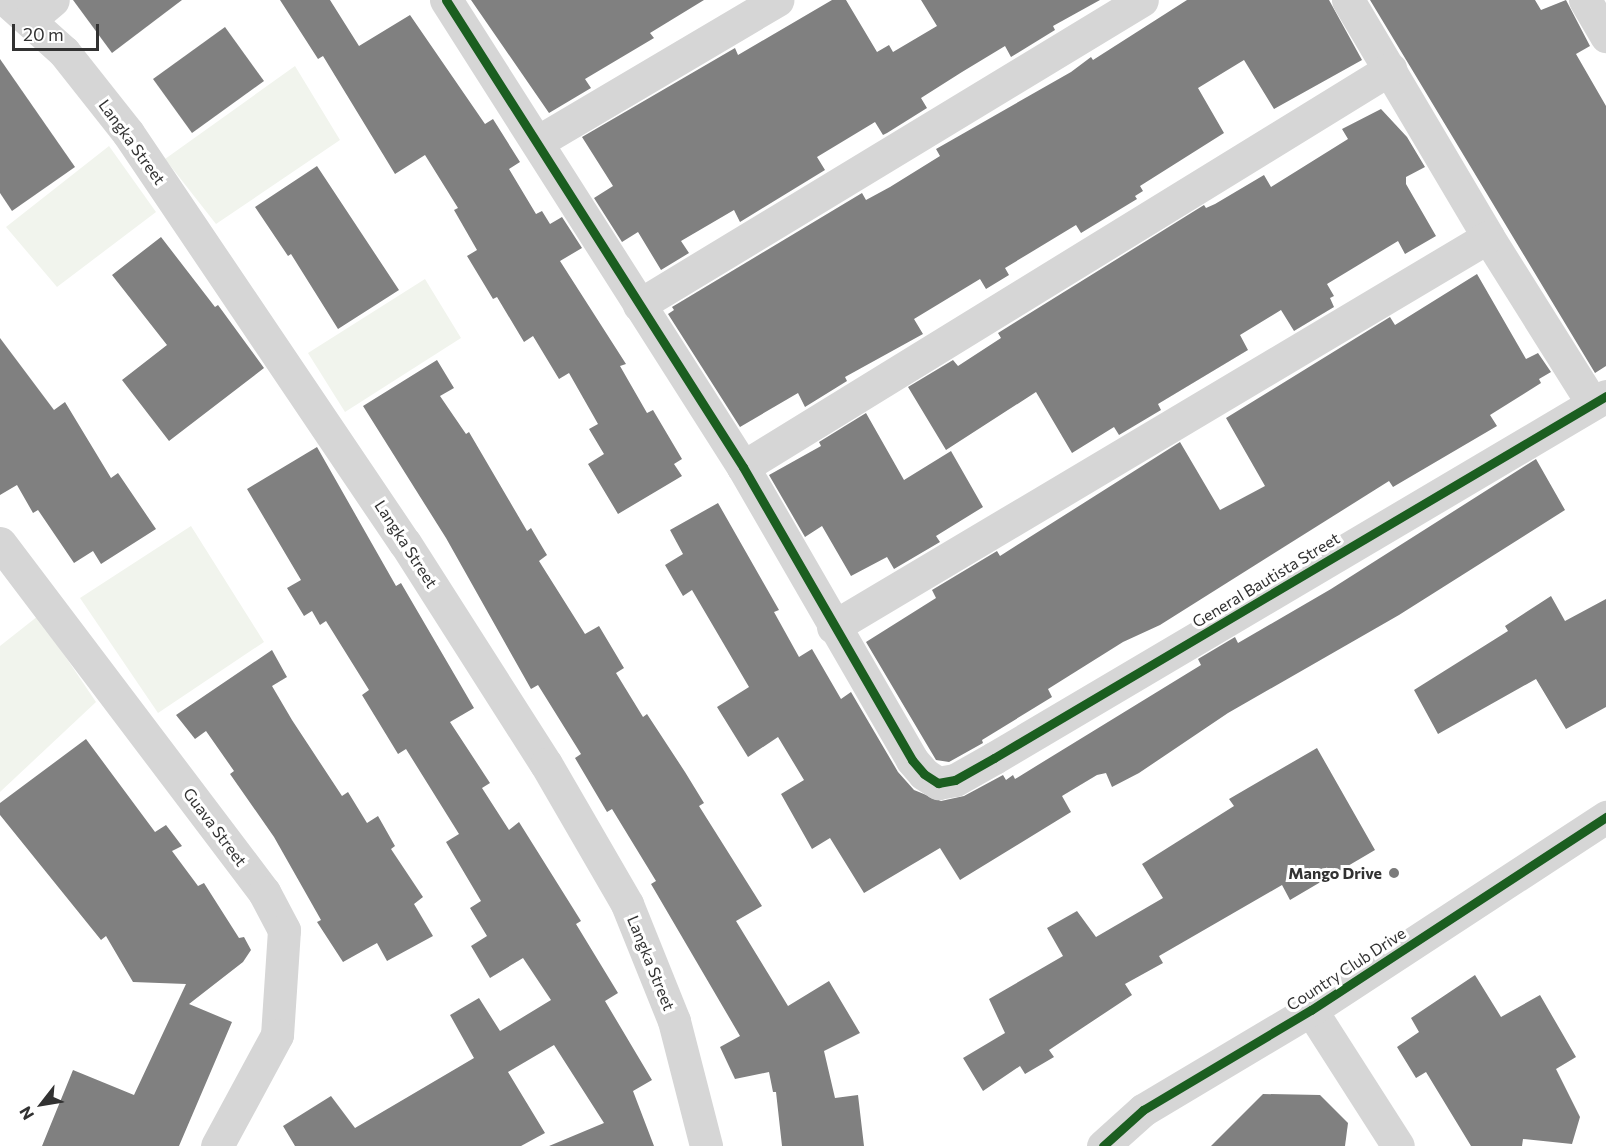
<!DOCTYPE html>
<style>
body{margin:0}
#map{position:relative;width:1606px;height:1146px;overflow:hidden;background:#fff;font-family:Commissioner,sans-serif}
div>[style]{position:absolute}
.green>*{inset:0;background:#f1f4ed}
.building>*{inset:0;background:#808080}
.minor>*{height:33px;margin:-16.5px;padding:0 16.5px;transform-origin:16.5px;border-radius:16.5px;background:#d6d6d6}
.tertiary>*{height:33px;margin:-16.5px;padding:0 16.5px;transform-origin:16.5px;border-radius:16.5px;background:#d6d6d6}
.cycleway>*{height:9px;margin:-4.5px;padding:0 4.5px;transform-origin:4.5px;border-radius:4.5px;background:#1b5e20}
.dots>*{width:16px;height:16px;translate:-50% -50%;box-sizing:border-box;border:3px solid #fff;border-radius:50%}
span{translate:-50% -50%;white-space:nowrap;text-align:center;line-height:1.15;-webkit-text-stroke:6px #fff;paint-order:stroke}
.street-label{font-size:16px;color:#323232}
.poi-label{font-size:16px;color:#323232;font-weight:700}
.right{translate:-100% -50%;text-align:right}
.north{position:absolute;left:12px;top:1074px;width:60px;height:60px;-webkit-text-stroke:4px #fff;paint-order:stroke;rotate:239deg;font-size:16px;font-weight:700;line-height:24px;text-align:center;color:#323232}
.north::after{content:'';display:block;margin:auto;width:21px;height:27px;background:#323232;clip-path:polygon(50% 0,100% 100%,50% 72%,0 100%)}
.scale{position:absolute;left:12px;top:24px;width:87px;height:27px;box-sizing:border-box;border:3px solid #323232;border-top:0;padding-left:8px;font-size:18px;line-height:21px;white-space:nowrap;color:#323232;-webkit-text-stroke:4px #fff;paint-order:stroke}
</style>
<div id="map">
<div class="green">
<div style="clip-path:polygon(295px 66px,340px 140px,216px 224px,165px 159px)"></div>
<div style="clip-path:polygon(109px 146px,156px 212px,57px 287px,6px 227px)"></div>
<div style="clip-path:polygon(425px 279px,461px 338px,345px 412px,308px 353px)"></div>
<div style="clip-path:polygon(191px 526px,264px 642px,158px 713px,80px 598px)"></div>
<div style="clip-path:polygon(38px 616px,96px 702px,0 792px,0 646px)"></div>
</div>
<div class="building">
<div style="clip-path:polygon(73px 0,182px 0,112px 53px)"></div>
<div style="clip-path:polygon(280px 0,330px 0,359px 46px,410px 15px,485px 124px,493px 119px,520px 162px,509px 169px,536px 214px,542px 211px,550px 224px,562px 217px,582px 248px,560px 261px,626px 364px,620px 366px,647px 413px,653px 410px,682px 459px,674px 464px,682px 476px,618px 514px,588px 464px,604px 454px,589px 429px,598px 424px,569px 373px,559px 379px,533px 336px,524px 342px,497px 297px,493px 299px,467px 256px,477px 250px,454px 210px,458px 208px,425px 155px,395px 174px,323px 56px,318px 59px)"></div>
<div style="clip-path:polygon(471px 0,704px 0,650px 33px,654px 38px,585px 79px,591px 88px,549px 113px)"></div>
<div style="clip-path:polygon(832px 0,846px 0,877px 52px,889px 45px,893px 52px,937px 26px,921px 0,1100px 0,1053px 26px,1055px 30px,1011px 57px,1005px 46px,962px 72px,921px 98px,927px 108px,887px 133px,883px 135px,875px 122px,817px 157px,825px 170px,740px 222px,734px 210px,681px 241px,689px 253px,661px 270px,638px 232px,622px 242px,594px 198px,613px 186px,582px 137px,735px 48px,738px 55px)"></div>
<div style="clip-path:polygon(1187px 0,1329px 0,1362px 60px,1274px 109px,1244px 60px,1198px 88px,1224px 133px,1140px 186px,1143px 191px,1135px 196px,1137px 199px,1081px 233px,1076px 225px,1005px 268px,1009px 275px,986px 289px,980px 279px,914px 319px,923px 334px,845px 377px,847px 381px,805px 407px,798px 393px,740px 427px,668px 314px,674px 310px,672px 307px,862px 193px,866px 200px,890px 187px,940px 156px,936px 149px,1071px 72px,1091px 57px,1093px 60px)"></div>
<div style="clip-path:polygon(1370px 0,1535px 0,1541px 10px,1566px 0,1590px 46px,1576px 54px,1606px 106px,1606px 366px,1595px 373px)"></div>
<div style="clip-path:polygon(225px 27px,264px 81px,192px 133px,153px 79px)"></div>
<div style="clip-path:polygon(0 59px,75px 167px,12px 211px,0 193px)"></div>
<div style="clip-path:polygon(1381px 109px,1407px 137px,1425px 167px,1406px 177px,1406px 184px,1436px 236px,1405px 254px,1398px 241px,1327px 284px,1334px 296px,1330px 298px,1334px 307px,1294px 331px,1281px 310px,1240px 335px,1248px 350px,1158px 404px,1161px 410px,1119px 435px,1114px 427px,1072px 453px,1036px 392px,946px 450px,908px 387px,953px 360px,958px 366px,1001px 338px,998px 333px,1204px 205px,1206px 208px,1215px 204px,1264px 175px,1271px 187px,1348px 139px,1342px 129px)"></div>
<div style="clip-path:polygon(317px 166px,399px 290px,338px 329px,291px 254px,288px 256px,255px 207px)"></div>
<div style="clip-path:polygon(161px 237px,215px 307px,218px 305px,264px 368px,169px 441px,122px 380px,167px 345px,112px 275px)"></div>
<div style="clip-path:polygon(1477px 274px,1526px 359px,1538px 353px,1551px 372px,1539px 379px,1541px 383px,1490px 415px,1497px 426px,1393px 487px,1389px 481px,1160px 625px,1123px 642px,1048px 689px,1052px 697px,982px 740px,983px 743px,949px 762px,936px 760px,866px 642px,936px 598px,932px 590px,997px 551px,1000px 556px,1180px 442px,1220px 510px,1265px 486px,1226px 418px,1390px 317px,1395px 325px)"></div>
<div style="clip-path:polygon(0 338px,54px 410px,65px 402px,111px 478px,118px 473px,156px 529px,101px 564px,93px 551px,74px 563px,38px 510px,33px 513px,17px 485px,0 495px)"></div>
<div style="clip-path:polygon(437px 360px,454px 388px,440px 396px,466px 434px,469px 432px,527px 531px,531px 528px,547px 555px,539px 561px,585px 634px,599px 626px,624px 668px,616px 673px,643px 717px,647px 714px,685px 772px,704px 803px,699px 806px,762px 906px,736px 921px,788px 1006px,829px 981px,860px 1033px,824px 1051px,835px 1098px,858px 1095px,864px 1146px,782px 1146px,776px 1092px,773px 1092px,769px 1072px,735px 1079px,720px 1047px,740px 1036px,651px 884px,656px 881px,612px 809px,607px 812px,575px 758px,581px 754px,538px 685px,531px 689px,446px 538px,363px 406px)"></div>
<div style="clip-path:polygon(866px 413px,904px 480px,951px 451px,983px 507px,936px 536px,940px 542px,894px 569px,887px 557px,851px 576px,822px 526px,805px 537px,769px 475px,821px 446px,819px 442px)"></div>
<div style="clip-path:polygon(317px 447px,396px 586px,401px 583px,474px 708px,450px 722px,490px 783px,482px 788px,509px 830px,519px 822px,581px 921px,576px 924px,618px 993px,605px 1001px,652px 1080px,633px 1091px,654px 1146px,549px 1146px,604px 1123px,554px 1045px,508px 1072px,545px 1133px,521px 1146px,295px 1146px,283px 1126px,331px 1096px,355px 1128px,474px 1058px,450px 1015px,479px 998px,500px 1031px,551px 1000px,523px 958px,490px 978px,471px 946px,487px 936px,470px 908px,481px 901px,446px 842px,459px 834px,406px 749px,398px 754px,362px 695px,369px 690px,326px 621px,320px 625px,312px 611px,304px 616px,287px 588px,301px 580px,247px 489px)"></div>
<div style="clip-path:polygon(1536px 459px,1565px 510px,1399px 615px,1228px 713px,1139px 773px,1112px 787px,1106px 773px,1097px 775px,1062px 796px,1071px 812px,960px 880px,940px 848px,864px 893px,830px 838px,812px 849px,781px 794px,804px 780px,778px 737px,748px 757px,717px 707px,749px 687px,692px 590px,683px 596px,665px 565px,683px 554px,670px 530px,718px 503px,779px 610px,774px 612px,799px 657px,812px 649px,841px 699px,851px 692px,898px 772px,914px 790px,941px 801px,964px 796px,1003px 775px,1006px 780px,1013px 775px,1015px 779px,1201px 665px,1198px 659px,1235px 637px,1238px 643px,1331px 589px)"></div>
<div style="clip-path:polygon(1551px 596px,1565px 621px,1606px 599px,1606px 707px,1566px 729px,1536px 679px,1438px 734px,1414px 690px,1508px 631px,1505px 626px)"></div>
<div style="clip-path:polygon(272px 650px,287px 677px,272px 686px,292px 720px,342px 796px,348px 792px,367px 823px,378px 816px,395px 846px,391px 849px,423px 897px,414px 904px,433px 936px,387px 961px,377px 943px,343px 962px,317px 922px,321px 920px,274px 837px,230px 774px,234px 771px,206px 731px,195px 739px,176px 715px)"></div>
<div style="clip-path:polygon(86px 739px,155px 832px,166px 825px,182px 846px,172px 851px,198px 886px,204px 883px,239px 938px,244px 937px,251px 950px,243px 962px,189px 1004px,232px 1022px,179px 1146px,42px 1146px,73px 1070px,134px 1095px,186px 984px,133px 982px,106px 936px,101px 940px,0 815px,0 803px)"></div>
<div style="clip-path:polygon(1317px 748px,1375px 850px,1290px 900px,1282px 885px,1159px 956px,1163px 963px,1125px 984px,1132px 995px,1049px 1050px,1054px 1057px,1025px 1074px,1020px 1066px,983px 1091px,963px 1058px,1005px 1033px,989px 999px,1063px 956px,1047px 928px,1077px 911px,1096px 937px,1163px 898px,1142px 864px,1234px 806px,1229px 799px)"></div>
<div style="clip-path:polygon(1475px 975px,1501px 1017px,1540px 995px,1576px 1057px,1556px 1069px,1580px 1117px,1572px 1144px,1523px 1139px,1522px 1146px,1471px 1146px,1426px 1072px,1416px 1078px,1397px 1047px,1419px 1032px,1411px 1018px)"></div>
<div style="clip-path:polygon(1263px 1094px,1320px 1095px,1348px 1123px,1345px 1146px,1211px 1146px)"></div>
</div>
<div class="minor">
<div style="left:6px;top:0;width:78px;rotate:41.9deg"></div>
<div style="left:64px;top:52px;width:103px;rotate:51.7deg"></div>
<div style="left:128px;top:133px;width:495px;rotate:56deg"></div>
<div style="left:405px;top:543px;width:262px;rotate:57.5deg"></div>
<div style="left:546px;top:764px;width:162px;rotate:59.9deg"></div>
<div style="left:627px;top:904px;width:126px;rotate:68.1deg"></div>
<div style="left:674px;top:1021px;width:129px;rotate:75.6deg"></div>
<div style="left:446px;top:0;width:553px;rotate:57.54deg"></div>
<div style="left:743px;top:467px;width:338px;rotate:60deg"></div>
<div style="left:912px;top:760px;width:18px;rotate:49deg"></div>
<div style="left:924px;top:774px;width:17px;rotate:33deg"></div>
<div style="left:938px;top:783px;width:17px;rotate:-10deg"></div>
<div style="left:955px;top:780px;width:45px;rotate:-29.4deg"></div>
<div style="left:994px;top:758px;width:711px;rotate:-30.6deg"></div>
<div style="left:1348px;top:0;width:275px;rotate:59.4deg"></div>
<div style="left:1488px;top:237px;width:196px;rotate:57.9deg"></div>
<div style="left:1585px;top:0;width:42px;rotate:59.7deg"></div>
<div style="left:29px;top:20px;width:31px;rotate:-40deg"></div>
<div style="left:539px;top:141px;width:277px;rotate:-30.6deg"></div>
<div style="left:639px;top:305px;width:588px;rotate:-31.23deg"></div>
<div style="left:743px;top:467px;width:760px;rotate:-31.6deg"></div>
<div style="left:0;top:543px;width:438px;rotate:52.9deg"></div>
<div style="left:264px;top:892px;width:43px;rotate:62.2deg"></div>
<div style="left:284px;top:930px;width:105px;rotate:93.8deg"></div>
<div style="left:277px;top:1035px;width:126px;rotate:118.4deg"></div>
<div style="left:833px;top:627px;width:762px;rotate:-30.77deg"></div>
<div style="left:1311px;top:1010px;width:161px;rotate:57.4deg"></div>
</div>
<div class="tertiary">
<div style="left:1103px;top:1146px;width:54px;rotate:-42deg"></div>
<div style="left:1143px;top:1110px;width:196px;rotate:-30.8deg"></div>
<div style="left:1311px;top:1010px;width:353px;rotate:-33.2deg"></div>
</div>
<div class="cycleway">
<div style="left:446px;top:0;width:553px;rotate:57.54deg"></div>
<div style="left:743px;top:467px;width:338px;rotate:60deg"></div>
<div style="left:912px;top:760px;width:18px;rotate:49deg"></div>
<div style="left:924px;top:774px;width:17px;rotate:33deg"></div>
<div style="left:938px;top:783px;width:17px;rotate:-10deg"></div>
<div style="left:955px;top:780px;width:45px;rotate:-29.4deg"></div>
<div style="left:994px;top:758px;width:711px;rotate:-30.6deg"></div>
<div style="left:1103px;top:1146px;width:54px;rotate:-42deg"></div>
<div style="left:1143px;top:1110px;width:196px;rotate:-30.8deg"></div>
<div style="left:1311px;top:1010px;width:353px;rotate:-33.2deg"></div>
</div>
<div class="dots">
<div style="left:1394px;top:873px;background:#7a7a7a"></div>
</div>
<div class="street-label">
<span style="left:132px;top:142px;rotate:54deg">Langka Street</span>
<span style="left:406px;top:544px;rotate:57deg">Langka Street</span>
<span style="left:1266px;top:580px;rotate:-31deg">General Bautista Street</span>
<span style="left:215px;top:827px;rotate:53deg">Guava Street</span>
<span style="left:651px;top:963px;rotate:68deg">Langka Street</span>
<span style="left:1346px;top:969px;rotate:-33deg">Country Club Drive</span>
</div>
<div class="poi-label">
<span class="right" style="left:1382px;top:873px">Mango Drive</span>
</div>
<div class="north">N</div>
<div class="scale">20 m</div>
</div>
